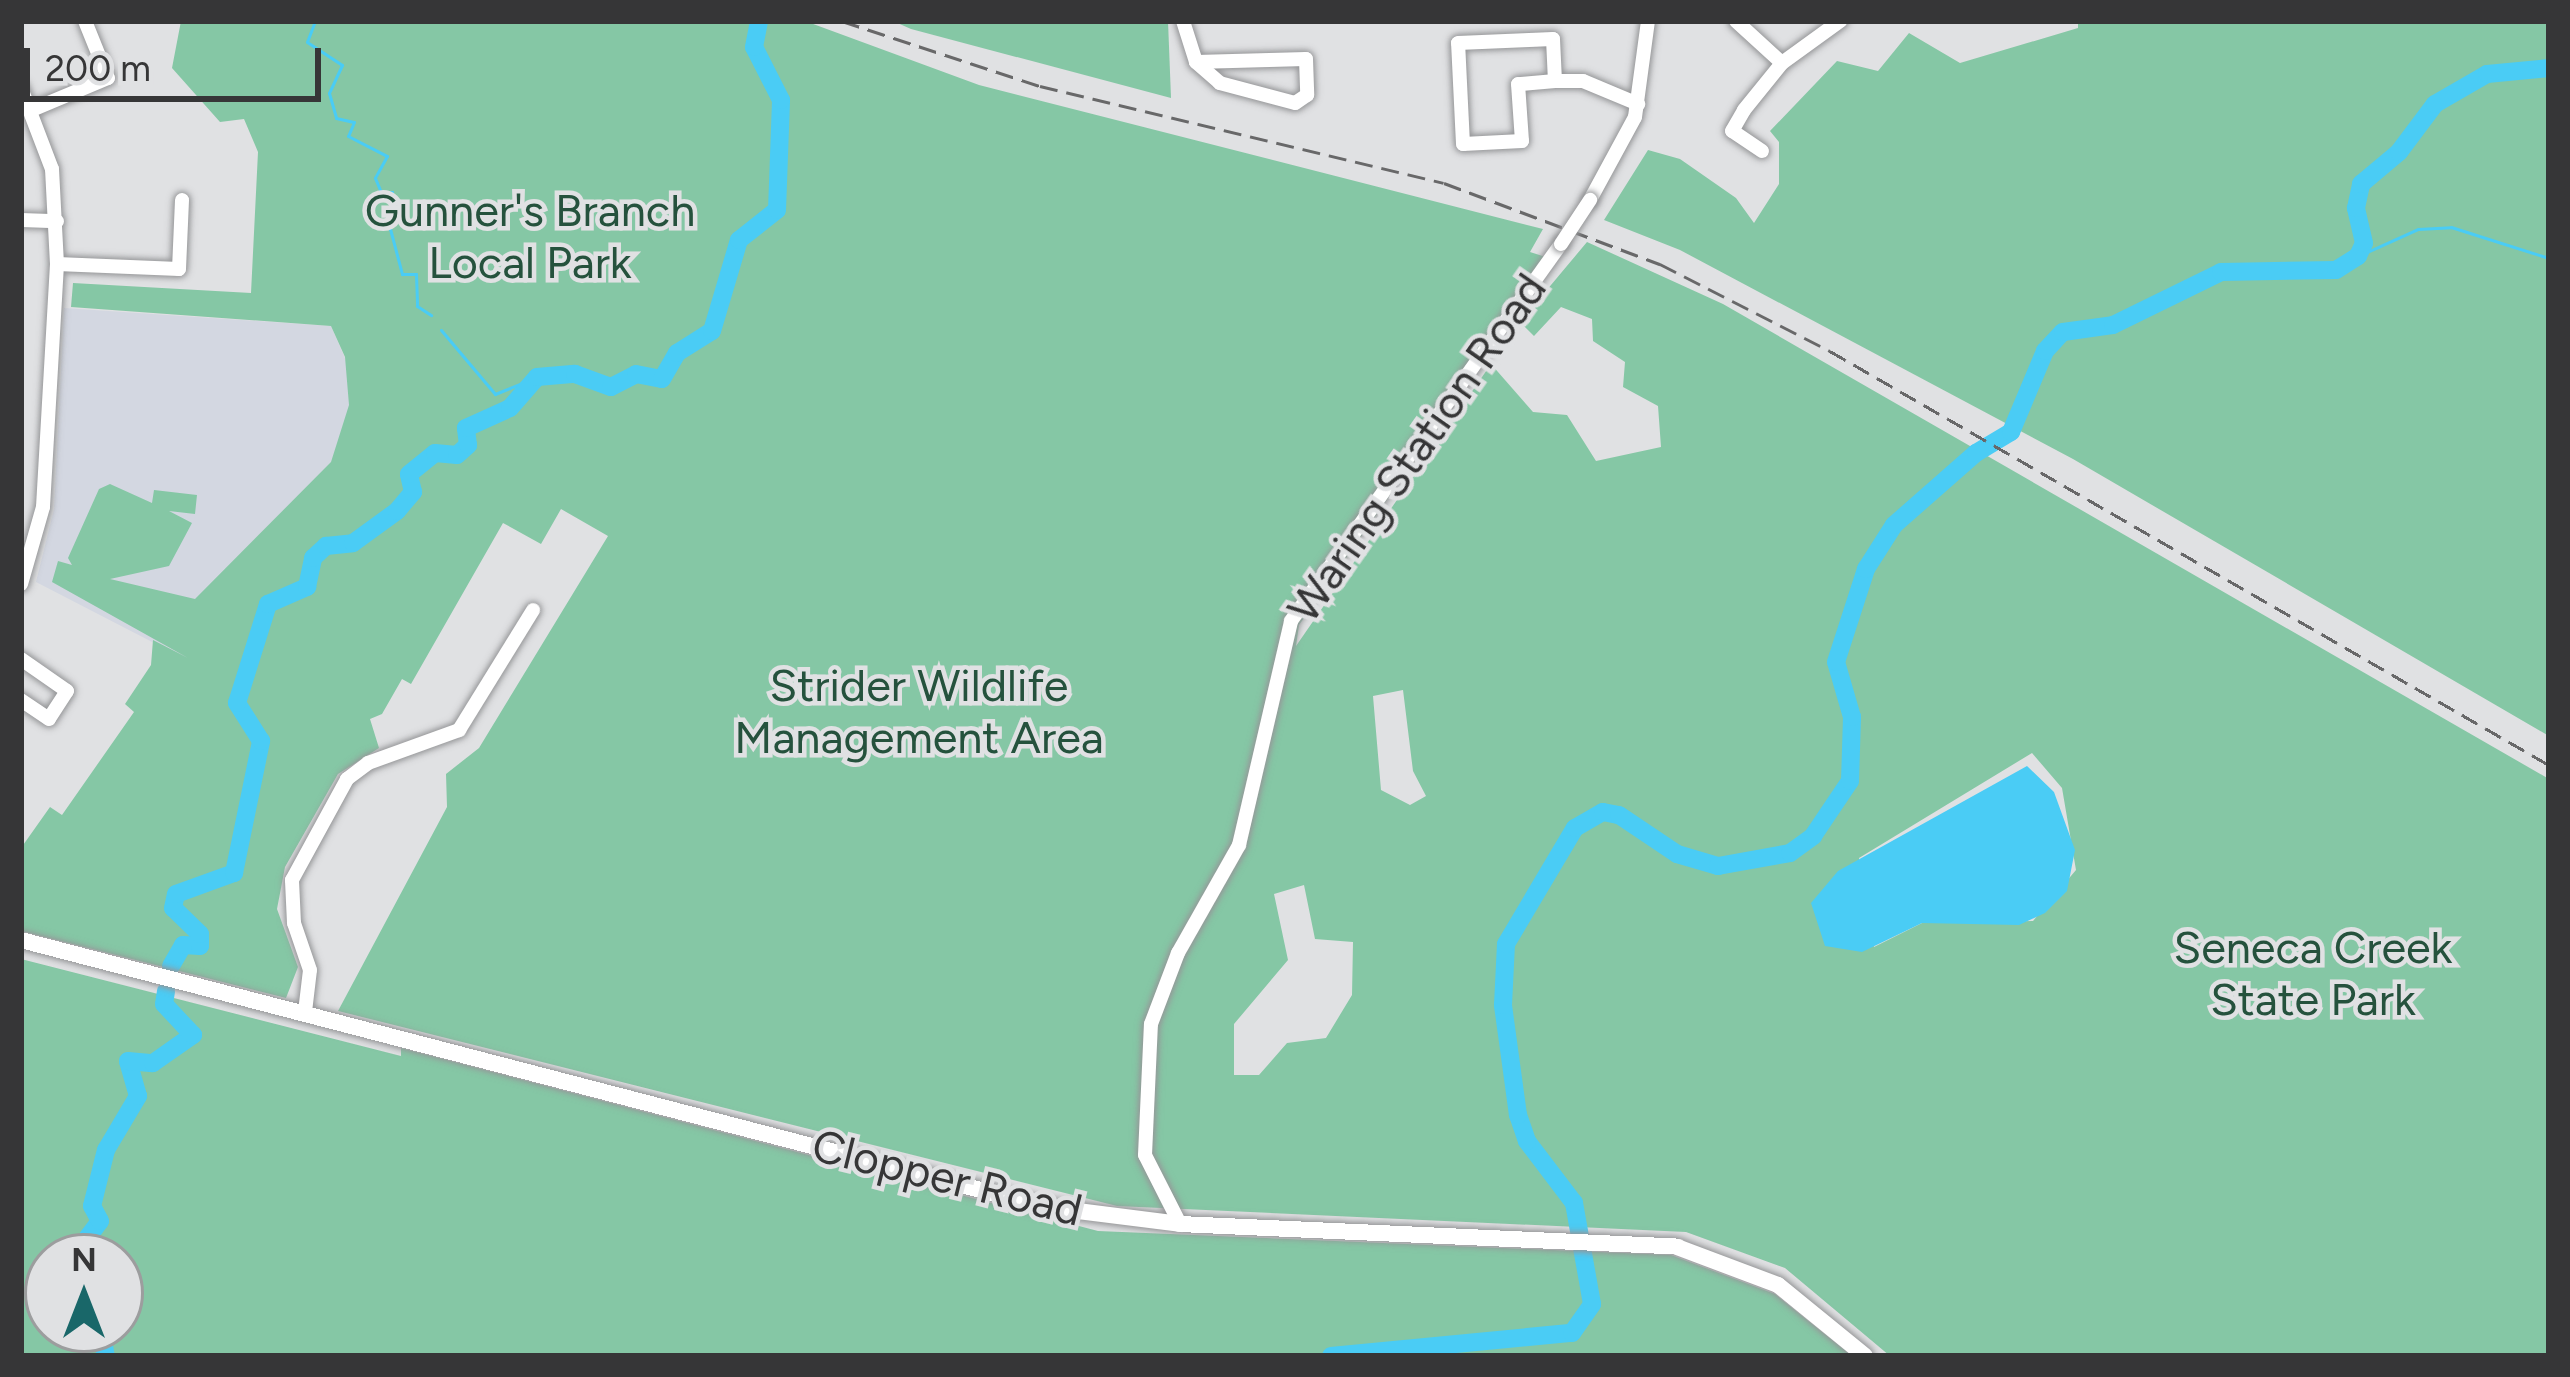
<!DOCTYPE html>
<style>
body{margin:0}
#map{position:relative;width:2570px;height:1377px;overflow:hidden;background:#e0e1e3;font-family:Figtree,sans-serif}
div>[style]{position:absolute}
.built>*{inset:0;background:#d3d7e1}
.green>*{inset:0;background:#85c7a5}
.water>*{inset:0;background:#4accf5}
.stream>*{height:3px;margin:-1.5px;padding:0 1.5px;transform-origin:1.5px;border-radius:1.5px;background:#4accf5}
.river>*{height:18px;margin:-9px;padding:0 9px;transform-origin:9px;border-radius:9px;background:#4accf5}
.roads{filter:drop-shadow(0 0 3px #959698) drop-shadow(0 0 3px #959698)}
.minor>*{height:14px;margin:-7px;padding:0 7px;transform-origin:7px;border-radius:7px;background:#fff}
.major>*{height:16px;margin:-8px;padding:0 8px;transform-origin:8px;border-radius:8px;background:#fff}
.rail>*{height:3px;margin-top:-1.5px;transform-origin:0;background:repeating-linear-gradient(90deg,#686869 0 18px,transparent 0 27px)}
.bridges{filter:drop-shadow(0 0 3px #959698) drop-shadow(0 0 3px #959698)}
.minor-bridge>*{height:14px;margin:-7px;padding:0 7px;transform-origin:7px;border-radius:7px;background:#fff}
span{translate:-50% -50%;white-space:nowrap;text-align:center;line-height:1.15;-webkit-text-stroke:9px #e0e1e3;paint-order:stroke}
.park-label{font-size:45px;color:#25523d}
.street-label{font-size:45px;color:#363637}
.frame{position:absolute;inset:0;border:24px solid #363637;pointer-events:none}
.north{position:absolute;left:24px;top:1233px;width:120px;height:120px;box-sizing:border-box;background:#e0e1e3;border:3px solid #9c9d9e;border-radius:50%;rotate:0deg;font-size:33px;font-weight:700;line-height:48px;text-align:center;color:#363637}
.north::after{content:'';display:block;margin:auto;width:42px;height:54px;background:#196769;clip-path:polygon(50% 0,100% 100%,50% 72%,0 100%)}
.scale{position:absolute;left:24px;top:48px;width:297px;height:54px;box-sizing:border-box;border:6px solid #363637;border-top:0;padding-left:15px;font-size:36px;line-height:42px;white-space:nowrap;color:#363637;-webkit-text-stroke:9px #e0e1e3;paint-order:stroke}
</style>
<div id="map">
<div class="built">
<div style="clip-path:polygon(64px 308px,331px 326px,371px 418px,187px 660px,36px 582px,54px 509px)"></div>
</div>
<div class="green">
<div style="clip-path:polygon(evenodd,181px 21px,805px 21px,979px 85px,1543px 229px,1530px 252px,1555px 260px,1299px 625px,1296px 646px,1491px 364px,1533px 412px,1567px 415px,1596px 461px,1661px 447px,1658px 406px,1623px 387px,1625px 362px,1593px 341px,1592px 319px,1561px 307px,1534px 336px,1520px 322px,1587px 242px,1723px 304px,2549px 779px,2549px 1356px,1890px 1356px,1785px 1268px,1686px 1232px,1117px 1206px,338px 1011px,447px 807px,446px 774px,479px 748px,608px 536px,561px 509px,541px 544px,503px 523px,411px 684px,402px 679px,382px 714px,370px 719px,379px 748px,338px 774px,285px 867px,277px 909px,298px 967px,286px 998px,21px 931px,21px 848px,50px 807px,62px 815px,134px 712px,125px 704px,151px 665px,153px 640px,188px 658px,52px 582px,58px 561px,72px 565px,68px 558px,99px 489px,110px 484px,152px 503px,154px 490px,197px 495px,195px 514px,169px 511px,192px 523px,169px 566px,110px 579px,195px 599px,331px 462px,349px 405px,345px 357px,331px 326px,71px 307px,73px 283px,251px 293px,258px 152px,244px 119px,220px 122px,172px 68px,181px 21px,1403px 690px,1413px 771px,1426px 796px,1410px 805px,1381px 790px,1373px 696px,1403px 690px,181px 21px,2032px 753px,2062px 788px,2076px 870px,2033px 921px,1922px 923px,1874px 947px,1859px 858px,2032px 753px,181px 21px,1304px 885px,1315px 939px,1353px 942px,1352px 995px,1326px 1038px,1287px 1043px,1259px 1075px,1234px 1075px,1234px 1024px,1288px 960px,1274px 894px,1304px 885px)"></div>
<div style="clip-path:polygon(893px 21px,1168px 21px,1171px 98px,911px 29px)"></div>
<div style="clip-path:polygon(2078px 21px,2549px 21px,2549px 736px,2073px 459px,1680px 250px,1604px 220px,1648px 150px,1680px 159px,1736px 198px,1754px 223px,1779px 184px,1779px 142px,1770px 131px,1837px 61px,1878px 71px,1909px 33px,1960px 63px,2078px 28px)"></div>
<div style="clip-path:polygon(evenodd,21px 959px,401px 1056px,401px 1048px,1098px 1231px,1671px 1255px,1775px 1294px,1852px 1356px,21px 1356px,21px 959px,48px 1257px,120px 1257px,120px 1329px,48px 1329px,48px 1257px)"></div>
</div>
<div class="water">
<div style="clip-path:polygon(2027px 766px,2054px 792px,2075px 850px,2067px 891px,2045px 913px,2019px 925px,1922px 923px,1862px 952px,1825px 946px,1811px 903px,1838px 871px)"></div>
</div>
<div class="stream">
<div style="left:315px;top:21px;width:22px;rotate:111deg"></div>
<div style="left:307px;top:42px;width:42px;rotate:33.3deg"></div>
<div style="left:342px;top:65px;width:31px;rotate:115deg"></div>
<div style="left:329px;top:93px;width:26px;rotate:74deg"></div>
<div style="left:336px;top:118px;width:18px;rotate:13deg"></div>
<div style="left:354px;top:122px;width:15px;rotate:113deg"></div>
<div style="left:348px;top:136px;width:44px;rotate:27.1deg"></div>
<div style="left:387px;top:156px;width:25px;rotate:119deg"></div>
<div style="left:375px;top:178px;width:15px;rotate:67deg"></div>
<div style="left:381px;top:192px;width:11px"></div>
<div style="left:392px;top:192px;width:33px;rotate:95deg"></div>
<div style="left:389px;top:225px;width:51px;rotate:75.1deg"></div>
<div style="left:402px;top:274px;width:14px"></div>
<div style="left:416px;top:274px;width:32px;rotate:88deg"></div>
<div style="left:417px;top:306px;width:17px;rotate:33deg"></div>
<div style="left:2358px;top:256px;width:66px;rotate:-24.2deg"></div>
<div style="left:2418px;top:229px;width:33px;rotate:-3deg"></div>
<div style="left:2451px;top:227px;width:103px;rotate:17.6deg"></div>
<div style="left:441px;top:330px;width:84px;rotate:49.8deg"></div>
<div style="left:495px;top:394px;width:45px;rotate:-22deg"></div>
</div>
<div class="river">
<div style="left:171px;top:966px;width:24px;rotate:-60deg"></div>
<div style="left:183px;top:945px;width:17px;rotate:3deg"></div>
<div style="left:200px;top:946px;width:12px;rotate:-90deg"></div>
<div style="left:200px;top:934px;width:37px;rotate:-136deg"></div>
<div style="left:173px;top:908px;width:14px;rotate:-78deg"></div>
<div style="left:176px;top:894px;width:62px;rotate:-19.9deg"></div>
<div style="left:234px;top:873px;width:135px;rotate:-78.4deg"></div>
<div style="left:261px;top:741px;width:45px;rotate:-122.3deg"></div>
<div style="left:237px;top:703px;width:104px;rotate:-72.6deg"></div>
<div style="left:268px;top:604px;width:43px;rotate:-23.6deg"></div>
<div style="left:307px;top:587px;width:30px;rotate:-78deg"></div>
<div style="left:313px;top:558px;width:18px;rotate:-43deg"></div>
<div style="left:326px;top:546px;width:27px;rotate:-6deg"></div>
<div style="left:353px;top:543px;width:54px;rotate:-36deg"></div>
<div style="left:397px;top:511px;width:25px;rotate:-50deg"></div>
<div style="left:413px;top:492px;width:18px;rotate:-103deg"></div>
<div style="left:409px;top:474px;width:33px;rotate:-39deg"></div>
<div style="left:435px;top:453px;width:22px;rotate:5deg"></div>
<div style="left:457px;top:455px;width:15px;rotate:-42deg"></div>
<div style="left:468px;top:445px;width:17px;rotate:-97deg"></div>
<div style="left:466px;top:428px;width:48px;rotate:-24.4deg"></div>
<div style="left:510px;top:408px;width:41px;rotate:-48.9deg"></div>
<div style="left:537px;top:377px;width:38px;rotate:-5deg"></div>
<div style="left:575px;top:374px;width:38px;rotate:20deg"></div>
<div style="left:611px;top:387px;width:28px;rotate:-27deg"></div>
<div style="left:636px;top:374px;width:26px;rotate:11deg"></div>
<div style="left:662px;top:379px;width:30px;rotate:-60deg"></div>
<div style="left:677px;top:353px;width:41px;rotate:-32.2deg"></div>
<div style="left:712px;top:331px;width:95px;rotate:-73.5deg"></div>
<div style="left:739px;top:240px;width:48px;rotate:-38.3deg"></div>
<div style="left:777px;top:210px;width:110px;rotate:-87.9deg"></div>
<div style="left:781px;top:100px;width:59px;rotate:-117deg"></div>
<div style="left:754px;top:47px;width:25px;rotate:-79deg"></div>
<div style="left:91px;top:1257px;width:20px;rotate:-99deg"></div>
<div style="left:88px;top:1237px;width:20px;rotate:-53deg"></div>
<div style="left:100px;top:1221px;width:17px;rotate:-118deg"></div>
<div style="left:92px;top:1206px;width:58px;rotate:-76deg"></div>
<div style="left:106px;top:1150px;width:63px;rotate:-59.3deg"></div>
<div style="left:138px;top:1096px;width:36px;rotate:-106deg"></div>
<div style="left:128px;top:1061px;width:25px;rotate:5deg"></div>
<div style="left:153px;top:1063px;width:49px;rotate:-35deg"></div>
<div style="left:193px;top:1035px;width:42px;rotate:-133.1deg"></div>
<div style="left:164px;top:1004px;width:13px;rotate:-81deg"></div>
<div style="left:101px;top:1329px;width:27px;rotate:80deg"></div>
<div style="left:1331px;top:1356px;width:242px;rotate:-5.5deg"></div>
<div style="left:1572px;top:1333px;width:35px;rotate:-55deg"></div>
<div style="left:1592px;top:1304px;width:103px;rotate:-100.1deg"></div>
<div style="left:1574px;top:1203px;width:78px;rotate:-127.2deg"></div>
<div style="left:1527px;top:1141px;width:28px;rotate:-109deg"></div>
<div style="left:1518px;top:1115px;width:111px;rotate:-97.8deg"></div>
<div style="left:1503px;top:1005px;width:61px;rotate:-87.2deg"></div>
<div style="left:1506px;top:944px;width:135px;rotate:-59.3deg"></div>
<div style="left:1575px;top:828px;width:32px;rotate:-30deg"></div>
<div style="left:1603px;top:812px;width:16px;rotate:11deg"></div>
<div style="left:1619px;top:815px;width:70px;rotate:33.9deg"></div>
<div style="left:1677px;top:854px;width:43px;rotate:16.3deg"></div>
<div style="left:1718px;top:866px;width:73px;rotate:-10.2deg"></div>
<div style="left:1790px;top:853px;width:29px;rotate:-36deg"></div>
<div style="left:1813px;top:836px;width:66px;rotate:-56.1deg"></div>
<div style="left:1850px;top:781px;width:64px;rotate:-88.2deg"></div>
<div style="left:1852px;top:717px;width:57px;rotate:-106.2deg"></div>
<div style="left:1836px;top:662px;width:98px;rotate:-72.1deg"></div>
<div style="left:1866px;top:569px;width:52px;rotate:-57.5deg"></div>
<div style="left:1894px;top:525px;width:109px;rotate:-41.3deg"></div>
<div style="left:1976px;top:453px;width:41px;rotate:-31deg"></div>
<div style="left:2011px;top:432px;width:88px;rotate:-67.2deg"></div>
<div style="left:2045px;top:351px;width:26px;rotate:-47deg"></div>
<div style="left:2063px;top:332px;width:50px;rotate:-8deg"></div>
<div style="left:2113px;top:325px;width:120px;rotate:-26.1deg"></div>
<div style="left:2221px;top:272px;width:115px;rotate:-1deg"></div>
<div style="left:2336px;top:270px;width:26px;rotate:-32deg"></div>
<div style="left:2358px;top:256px;width:14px;rotate:-65deg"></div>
<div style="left:2364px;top:243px;width:36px;rotate:-103deg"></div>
<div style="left:2356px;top:208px;width:25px;rotate:-78deg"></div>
<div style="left:2361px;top:184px;width:50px;rotate:-40.1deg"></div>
<div style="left:2399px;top:152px;width:60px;rotate:-53.1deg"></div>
<div style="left:2435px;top:104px;width:60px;rotate:-30deg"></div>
<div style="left:2487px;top:74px;width:62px;rotate:-5.5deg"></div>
</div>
<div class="roads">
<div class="minor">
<div style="left:1183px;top:21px;width:43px;rotate:72.4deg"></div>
<div style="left:1196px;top:62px;width:110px;rotate:-1.6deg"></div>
<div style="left:1306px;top:59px;width:36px;rotate:88deg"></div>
<div style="left:1307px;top:95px;width:14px;rotate:146deg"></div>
<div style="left:1295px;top:103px;width:78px;rotate:-165.1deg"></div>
<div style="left:1220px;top:83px;width:32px;rotate:-139deg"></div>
<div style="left:1736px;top:21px;width:62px;rotate:42.4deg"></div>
<div style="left:1555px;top:81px;width:37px;rotate:175deg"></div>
<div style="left:1518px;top:84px;width:57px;rotate:86deg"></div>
<div style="left:1522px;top:141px;width:59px;rotate:177.1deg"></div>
<div style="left:1463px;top:144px;width:101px;rotate:-92.8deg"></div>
<div style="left:1458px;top:43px;width:95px;rotate:-2.4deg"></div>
<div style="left:1553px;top:39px;width:42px;rotate:87.3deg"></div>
<div style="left:1555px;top:81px;width:28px"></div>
<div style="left:1583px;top:81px;width:60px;rotate:22.7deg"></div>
<div style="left:21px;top:88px;width:87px;rotate:69.1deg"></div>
<div style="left:52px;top:169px;width:95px;rotate:87deg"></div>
<div style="left:57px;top:264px;width:243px;rotate:93.3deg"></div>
<div style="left:43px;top:507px;width:80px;rotate:105.9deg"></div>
<div style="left:34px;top:109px;width:80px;rotate:-22.7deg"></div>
<div style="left:108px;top:78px;width:61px;rotate:-112deg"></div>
<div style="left:1762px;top:151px;width:36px;rotate:-146deg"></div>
<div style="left:1732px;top:131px;width:24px;rotate:-60deg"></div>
<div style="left:1744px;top:110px;width:60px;rotate:-51deg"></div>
<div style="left:1782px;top:63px;width:72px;rotate:-35.9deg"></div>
<div style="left:1590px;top:200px;width:94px;rotate:-61.5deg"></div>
<div style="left:1635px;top:117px;width:97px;rotate:-82.3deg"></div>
<div style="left:21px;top:220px;width:36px;rotate:2deg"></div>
<div style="left:57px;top:264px;width:122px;rotate:2.3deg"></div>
<div style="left:179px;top:269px;width:69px;rotate:-87.5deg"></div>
<div style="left:21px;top:659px;width:56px;rotate:34.8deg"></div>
<div style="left:67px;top:691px;width:33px;rotate:123deg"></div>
<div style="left:49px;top:719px;width:34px;rotate:-146deg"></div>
<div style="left:305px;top:1012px;width:42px;rotate:-83.2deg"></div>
<div style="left:310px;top:970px;width:50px;rotate:-108.8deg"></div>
<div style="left:294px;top:923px;width:43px;rotate:-92.7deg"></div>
<div style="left:292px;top:880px;width:115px;rotate:-61.4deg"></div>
<div style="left:347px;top:779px;width:26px;rotate:-37deg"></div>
<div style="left:368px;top:763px;width:97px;rotate:-19.9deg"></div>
<div style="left:459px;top:730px;width:141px;rotate:-58.3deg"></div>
<div style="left:1180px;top:1224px;width:77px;rotate:-116.9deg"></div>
<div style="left:1145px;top:1155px;width:131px;rotate:-87.4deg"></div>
<div style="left:1151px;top:1024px;width:76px;rotate:-69.2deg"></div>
<div style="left:1178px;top:953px;width:124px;rotate:-60.5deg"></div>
<div style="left:1239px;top:845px;width:230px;rotate:-76.9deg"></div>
<div style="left:1291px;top:621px;width:464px;rotate:-54.4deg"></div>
</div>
<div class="major">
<div style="left:21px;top:940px;width:1059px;rotate:14.6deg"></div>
<div style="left:1046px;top:1207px;width:135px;rotate:7.2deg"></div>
<div style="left:1180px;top:1224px;width:498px;rotate:2.6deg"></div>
<div style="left:1677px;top:1247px;width:108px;rotate:20.6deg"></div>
<div style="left:1778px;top:1285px;width:112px;rotate:39.2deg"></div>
</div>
</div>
<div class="rail">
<div style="left:842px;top:21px;width:208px;rotate:18.2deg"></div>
<div style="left:1040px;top:86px;width:415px;rotate:13.5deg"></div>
<div style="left:1444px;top:183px;width:231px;rotate:20.6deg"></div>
<div style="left:1660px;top:264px;width:191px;rotate:27.1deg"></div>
<div style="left:1830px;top:351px;width:830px;rotate:29.93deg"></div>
</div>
<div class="bridges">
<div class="minor-bridge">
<div style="left:1561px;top:244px;width:53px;rotate:-56.6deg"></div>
</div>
</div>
<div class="park-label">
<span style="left:530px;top:237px">Gunner's Branch<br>Local Park</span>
<span style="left:919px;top:712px">Strider Wildlife<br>Management Area</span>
<span style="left:2313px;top:974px">Seneca Creek<br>State Park</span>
</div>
<div class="street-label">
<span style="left:1417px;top:448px;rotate:-55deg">Waring Station Road</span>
<span style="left:947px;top:1178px;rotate:14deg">Clopper Road</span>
</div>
<div class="frame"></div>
<div class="north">N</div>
<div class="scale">200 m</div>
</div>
